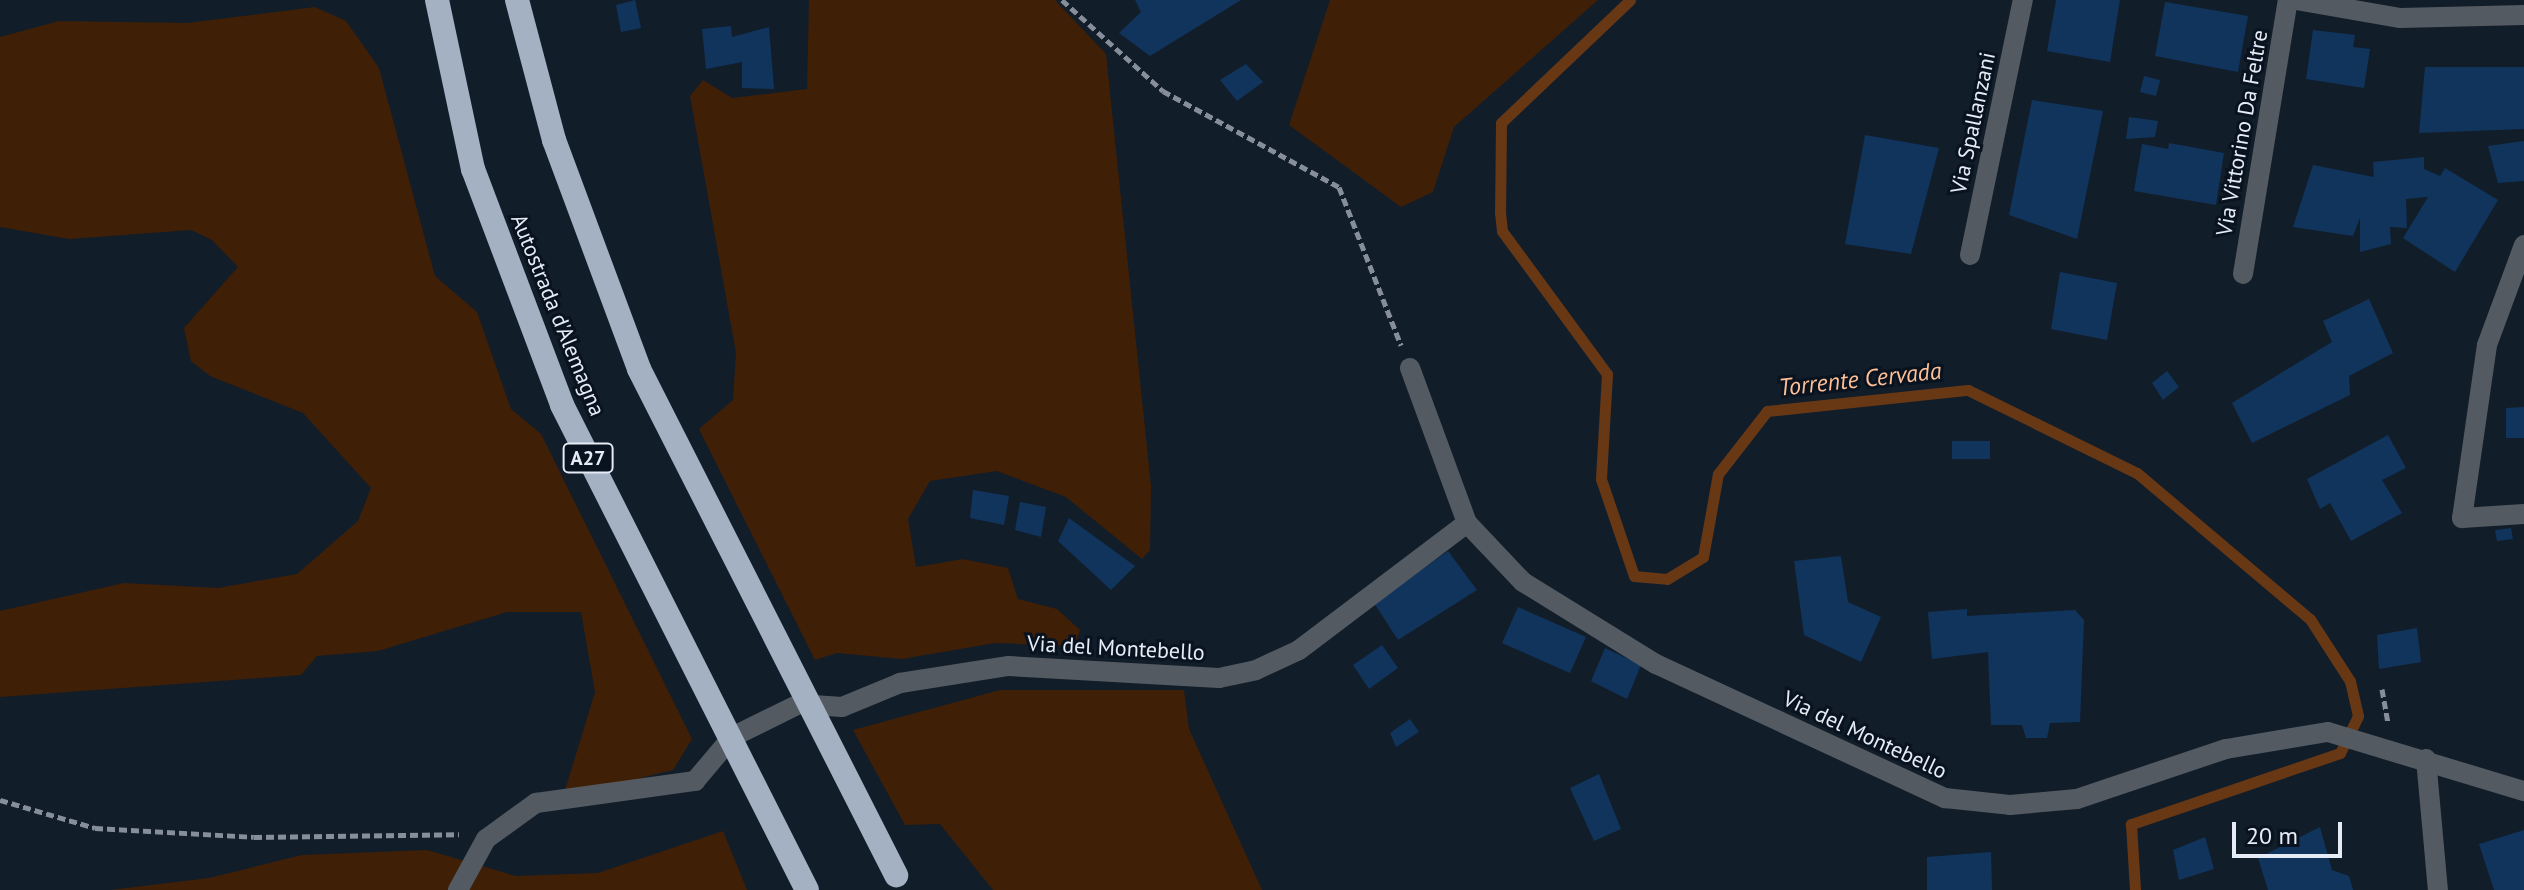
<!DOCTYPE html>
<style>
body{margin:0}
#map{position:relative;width:2524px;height:890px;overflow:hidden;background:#121d2a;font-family:"PT Sans",sans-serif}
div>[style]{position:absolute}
.green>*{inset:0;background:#3f1f06}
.stream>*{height:11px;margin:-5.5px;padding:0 5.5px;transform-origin:5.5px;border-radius:5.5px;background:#683815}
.building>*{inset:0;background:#11345c}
.path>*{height:5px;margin-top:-2.5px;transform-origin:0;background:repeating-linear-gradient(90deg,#858e9a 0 8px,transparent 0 12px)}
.street>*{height:20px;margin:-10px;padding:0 10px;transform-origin:10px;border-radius:10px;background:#545a61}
.highway-bridge>*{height:24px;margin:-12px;padding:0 12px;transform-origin:12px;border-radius:12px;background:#a3b1c3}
span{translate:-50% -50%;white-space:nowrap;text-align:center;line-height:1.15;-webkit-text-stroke:6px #091320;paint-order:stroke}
.shield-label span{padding:2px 6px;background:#091320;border:2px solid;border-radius:6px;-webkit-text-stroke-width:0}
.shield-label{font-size:20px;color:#e5ecf6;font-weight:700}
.street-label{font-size:22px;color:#e5ecf6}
.water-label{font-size:24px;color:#fec097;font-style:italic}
.scale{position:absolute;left:2232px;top:822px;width:110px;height:36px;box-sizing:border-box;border:4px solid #e5ecf6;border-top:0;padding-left:10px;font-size:24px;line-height:28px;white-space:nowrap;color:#e5ecf6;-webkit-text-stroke:6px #091320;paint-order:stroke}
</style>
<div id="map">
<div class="green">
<div style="clip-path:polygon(809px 0,1055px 0,1106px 54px,1151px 486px,1150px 550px,1142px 559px,1066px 497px,997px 471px,930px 481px,908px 519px,916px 567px,963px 559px,1008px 568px,1018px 599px,1057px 609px,1080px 630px,1075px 646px,995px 643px,902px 659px,837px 653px,815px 660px,699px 429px,733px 400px,736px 353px,690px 96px,703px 80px,732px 98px,807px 89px)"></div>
<div style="clip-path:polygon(1330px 0,1598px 0,1454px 127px,1433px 192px,1401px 207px,1289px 125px)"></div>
<div style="clip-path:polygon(315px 7px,346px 21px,379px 68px,435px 276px,477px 312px,511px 409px,541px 434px,692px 739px,673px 770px,563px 797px,595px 692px,581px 612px,507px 612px,378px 651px,317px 656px,301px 675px,0 697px,0 611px,124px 583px,218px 588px,297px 574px,358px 521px,371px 488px,303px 413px,210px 376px,191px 361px,184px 328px,238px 267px,212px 240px,191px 230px,69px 239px,0 227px,0 37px,59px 21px,187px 23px)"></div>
<div style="clip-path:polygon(1000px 690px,1184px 690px,1189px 729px,1262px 890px,993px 890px,940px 824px,905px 825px,853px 730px)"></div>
<div style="clip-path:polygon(723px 831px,747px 890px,110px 890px,209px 878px,302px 855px,427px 850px,516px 876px,598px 873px)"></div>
</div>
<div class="stream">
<div style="left:1630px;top:0;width:178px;rotate:136.4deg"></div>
<div style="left:1501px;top:123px;width:89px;rotate:90.6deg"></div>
<div style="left:1500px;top:212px;width:19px;rotate:84deg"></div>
<div style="left:1502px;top:231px;width:177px;rotate:53.7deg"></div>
<div style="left:1607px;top:374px;width:105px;rotate:93.3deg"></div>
<div style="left:1601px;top:479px;width:102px;rotate:71.2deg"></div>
<div style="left:1634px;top:576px;width:33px;rotate:5deg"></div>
<div style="left:1667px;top:579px;width:42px;rotate:-31.4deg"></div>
<div style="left:1703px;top:557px;width:84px;rotate:-79.8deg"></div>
<div style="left:1718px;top:474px;width:80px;rotate:-52.1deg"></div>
<div style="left:1767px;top:411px;width:202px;rotate:-6deg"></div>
<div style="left:1968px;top:390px;width:188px;rotate:26.2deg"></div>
<div style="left:2137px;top:473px;width:226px;rotate:40.2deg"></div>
<div style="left:2310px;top:619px;width:74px;rotate:57.2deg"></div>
<div style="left:2350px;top:681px;width:36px;rotate:77deg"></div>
<div style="left:2358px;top:716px;width:41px;rotate:115.9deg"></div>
<div style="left:2340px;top:753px;width:221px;rotate:161.2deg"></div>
<div style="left:2131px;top:824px;width:66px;rotate:86.5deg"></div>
</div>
<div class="building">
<div style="clip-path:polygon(635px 0,641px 28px,621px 32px,616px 5px)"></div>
<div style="clip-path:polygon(1135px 0,1241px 0,1150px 56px,1119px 33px,1141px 12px)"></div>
<div style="clip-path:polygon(2056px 0,2120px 0,2110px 62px,2047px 51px)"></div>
<div style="clip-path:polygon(2165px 2px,2248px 16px,2238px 72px,2155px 56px)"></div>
<div style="clip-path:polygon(731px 26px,732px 37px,769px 27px,774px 89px,742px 88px,742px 62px,706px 69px,702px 29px)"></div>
<div style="clip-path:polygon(2313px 30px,2355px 35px,2353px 47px,2370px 49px,2364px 88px,2306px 79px)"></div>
<div style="clip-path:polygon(1246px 64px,1263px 82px,1237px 101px,1220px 80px)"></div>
<div style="clip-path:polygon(2425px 67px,2524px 67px,2524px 129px,2419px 133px)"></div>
<div style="clip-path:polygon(2144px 76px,2160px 80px,2156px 96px,2140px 92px)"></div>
<div style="clip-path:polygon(2032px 100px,2103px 111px,2077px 239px,2009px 215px)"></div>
<div style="clip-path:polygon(2129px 117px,2158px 121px,2155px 137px,2126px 139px)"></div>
<div style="clip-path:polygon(1865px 135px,1939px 148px,1911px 254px,1845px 244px)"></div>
<div style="clip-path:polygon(2524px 141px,2524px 181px,2498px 183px,2488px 146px)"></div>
<div style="clip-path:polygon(2169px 143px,2224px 153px,2216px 205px,2134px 191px,2142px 144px,2168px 149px)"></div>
<div style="clip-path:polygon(2424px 157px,2424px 169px,2440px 176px,2445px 168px,2498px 200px,2455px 272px,2403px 238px,2428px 197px,2406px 199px,2407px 228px,2390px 227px,2391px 244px,2360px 252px,2360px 218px,2353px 236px,2293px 227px,2313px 165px,2374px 177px,2373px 162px)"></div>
<div style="clip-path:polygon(2060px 272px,2117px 283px,2107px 340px,2051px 329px)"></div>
<div style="clip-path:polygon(2369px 299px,2393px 353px,2349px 376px,2350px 395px,2252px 443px,2232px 403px,2332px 342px,2323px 321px)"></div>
<div style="clip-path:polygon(2167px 371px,2179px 387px,2163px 400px,2152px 383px)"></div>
<div style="clip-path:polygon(2524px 407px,2524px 438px,2506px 438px,2506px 408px)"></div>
<div style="clip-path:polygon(2388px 435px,2406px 468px,2382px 480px,2402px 513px,2351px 541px,2330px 503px,2320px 509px,2307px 479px)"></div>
<div style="clip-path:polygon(1952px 441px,1990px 441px,1990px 459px,1952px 459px)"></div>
<div style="clip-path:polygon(973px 490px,1009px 496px,1004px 525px,970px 518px)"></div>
<div style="clip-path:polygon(1020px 502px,1046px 507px,1041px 537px,1015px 530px)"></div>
<div style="clip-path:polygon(1069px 518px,1135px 566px,1111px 590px,1058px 541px)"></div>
<div style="clip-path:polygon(2511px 528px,2513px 539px,2497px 541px,2495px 530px)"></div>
<div style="clip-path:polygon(1448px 551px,1477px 590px,1398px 640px,1374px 603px)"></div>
<div style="clip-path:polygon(1841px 556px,1848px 602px,1881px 617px,1861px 662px,1804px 635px,1794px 561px)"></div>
<div style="clip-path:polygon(1518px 607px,1586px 637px,1570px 673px,1502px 643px)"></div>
<div style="clip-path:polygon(1967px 609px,1967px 616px,2075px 610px,2084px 620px,2080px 722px,2050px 723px,2047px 738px,2026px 738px,2022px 725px,1991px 725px,1988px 652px,1932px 659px,1928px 612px)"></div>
<div style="clip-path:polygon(2417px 628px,2421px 662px,2379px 669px,2377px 635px)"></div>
<div style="clip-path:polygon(1382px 645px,1398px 668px,1369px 689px,1353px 665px)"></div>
<div style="clip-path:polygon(1605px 648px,1641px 665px,1627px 699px,1591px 681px)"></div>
<div style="clip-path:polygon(1410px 719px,1419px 732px,1396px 747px,1390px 733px)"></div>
<div style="clip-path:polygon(1599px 774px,1621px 829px,1594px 841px,1570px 788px)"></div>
<div style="clip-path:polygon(2320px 827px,2332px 870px,2349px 876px,2353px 890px,2268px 890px,2258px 858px)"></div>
<div style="clip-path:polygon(2524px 830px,2524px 890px,2494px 890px,2479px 844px)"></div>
<div style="clip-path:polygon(2205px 837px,2214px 869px,2179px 880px,2173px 850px)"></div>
<div style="clip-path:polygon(1991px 852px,1992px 890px,1927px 890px,1927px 857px)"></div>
</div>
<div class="path">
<div style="left:1062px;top:0;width:136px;rotate:42deg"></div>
<div style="left:1163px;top:91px;width:200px;rotate:28.6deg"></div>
<div style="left:1339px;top:187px;width:170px;rotate:68.6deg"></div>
<div style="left:2382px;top:689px;width:34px;rotate:80deg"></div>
<div style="left:0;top:800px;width:99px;rotate:16.4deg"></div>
<div style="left:95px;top:828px;width:159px;rotate:3.2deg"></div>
<div style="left:254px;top:837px;width:205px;rotate:-0.8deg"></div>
</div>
<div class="street">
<div style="left:2296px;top:0;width:106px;rotate:9.8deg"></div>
<div style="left:2400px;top:18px;width:124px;rotate:-1.4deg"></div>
<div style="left:2524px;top:245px;width:107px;rotate:110.3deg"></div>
<div style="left:2487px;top:345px;width:175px;rotate:98.2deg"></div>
<div style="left:2462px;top:518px;width:62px;rotate:-3.7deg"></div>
<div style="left:1970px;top:255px;width:260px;rotate:-78.3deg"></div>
<div style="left:2243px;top:274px;width:278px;rotate:-80.7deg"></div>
<div style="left:1410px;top:368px;width:165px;rotate:69.8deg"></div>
<div style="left:1467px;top:523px;width:81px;rotate:46.5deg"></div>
<div style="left:1523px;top:582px;width:156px;rotate:31.7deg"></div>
<div style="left:1656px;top:664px;width:319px;rotate:24.9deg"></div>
<div style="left:1945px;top:798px;width:65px;rotate:6.1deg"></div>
<div style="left:2010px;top:805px;width:67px;rotate:-5.1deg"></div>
<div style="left:2077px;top:799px;width:157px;rotate:-18.6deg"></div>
<div style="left:2226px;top:749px;width:103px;rotate:-9.5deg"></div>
<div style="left:2328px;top:732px;width:205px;rotate:16.8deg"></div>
<div style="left:2426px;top:759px;width:132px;rotate:84.8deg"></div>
<div style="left:458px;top:890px;width:58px;rotate:-61.2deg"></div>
<div style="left:486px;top:839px;width:62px;rotate:-35.8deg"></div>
<div style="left:536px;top:803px;width:161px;rotate:-7.9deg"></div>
<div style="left:695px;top:781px;width:57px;rotate:-49.9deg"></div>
<div style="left:732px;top:737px;width:75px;rotate:-26.2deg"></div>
<div style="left:799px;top:704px;width:43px;rotate:4deg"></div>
<div style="left:842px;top:707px;width:63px;rotate:-22.5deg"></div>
<div style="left:900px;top:683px;width:110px;rotate:-8.9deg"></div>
<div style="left:1009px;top:666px;width:210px;rotate:3.3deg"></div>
<div style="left:1219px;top:678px;width:38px;rotate:-12deg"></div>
<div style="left:1256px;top:670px;width:47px;rotate:-24.9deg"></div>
<div style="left:1299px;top:650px;width:211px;rotate:-37.1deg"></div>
</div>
<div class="highway-bridge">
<div style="left:437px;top:0;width:173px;rotate:78deg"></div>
<div style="left:473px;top:169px;width:252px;rotate:69.3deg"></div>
<div style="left:562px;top:405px;width:543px;rotate:63.2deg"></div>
<div style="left:517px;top:0;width:145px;rotate:75.2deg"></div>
<div style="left:554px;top:140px;width:244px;rotate:69.6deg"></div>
<div style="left:639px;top:369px;width:568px;rotate:63.07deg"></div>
</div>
<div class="shield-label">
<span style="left:588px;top:458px">A27</span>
</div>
<div class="street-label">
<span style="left:1973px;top:123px;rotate:-78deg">Via Spallanzani</span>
<span style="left:2242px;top:133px;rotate:-80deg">Via Vittorino Da Feltre</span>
<span style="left:558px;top:315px;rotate:68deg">Autostrada d'Alemagna</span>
<span style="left:1116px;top:648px;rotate:3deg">Via del Montebello</span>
<span style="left:1865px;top:735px;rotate:25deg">Via del Montebello</span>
</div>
<div class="water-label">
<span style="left:1860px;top:379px;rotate:-6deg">Torrente Cervada</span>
</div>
<div class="scale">20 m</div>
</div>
